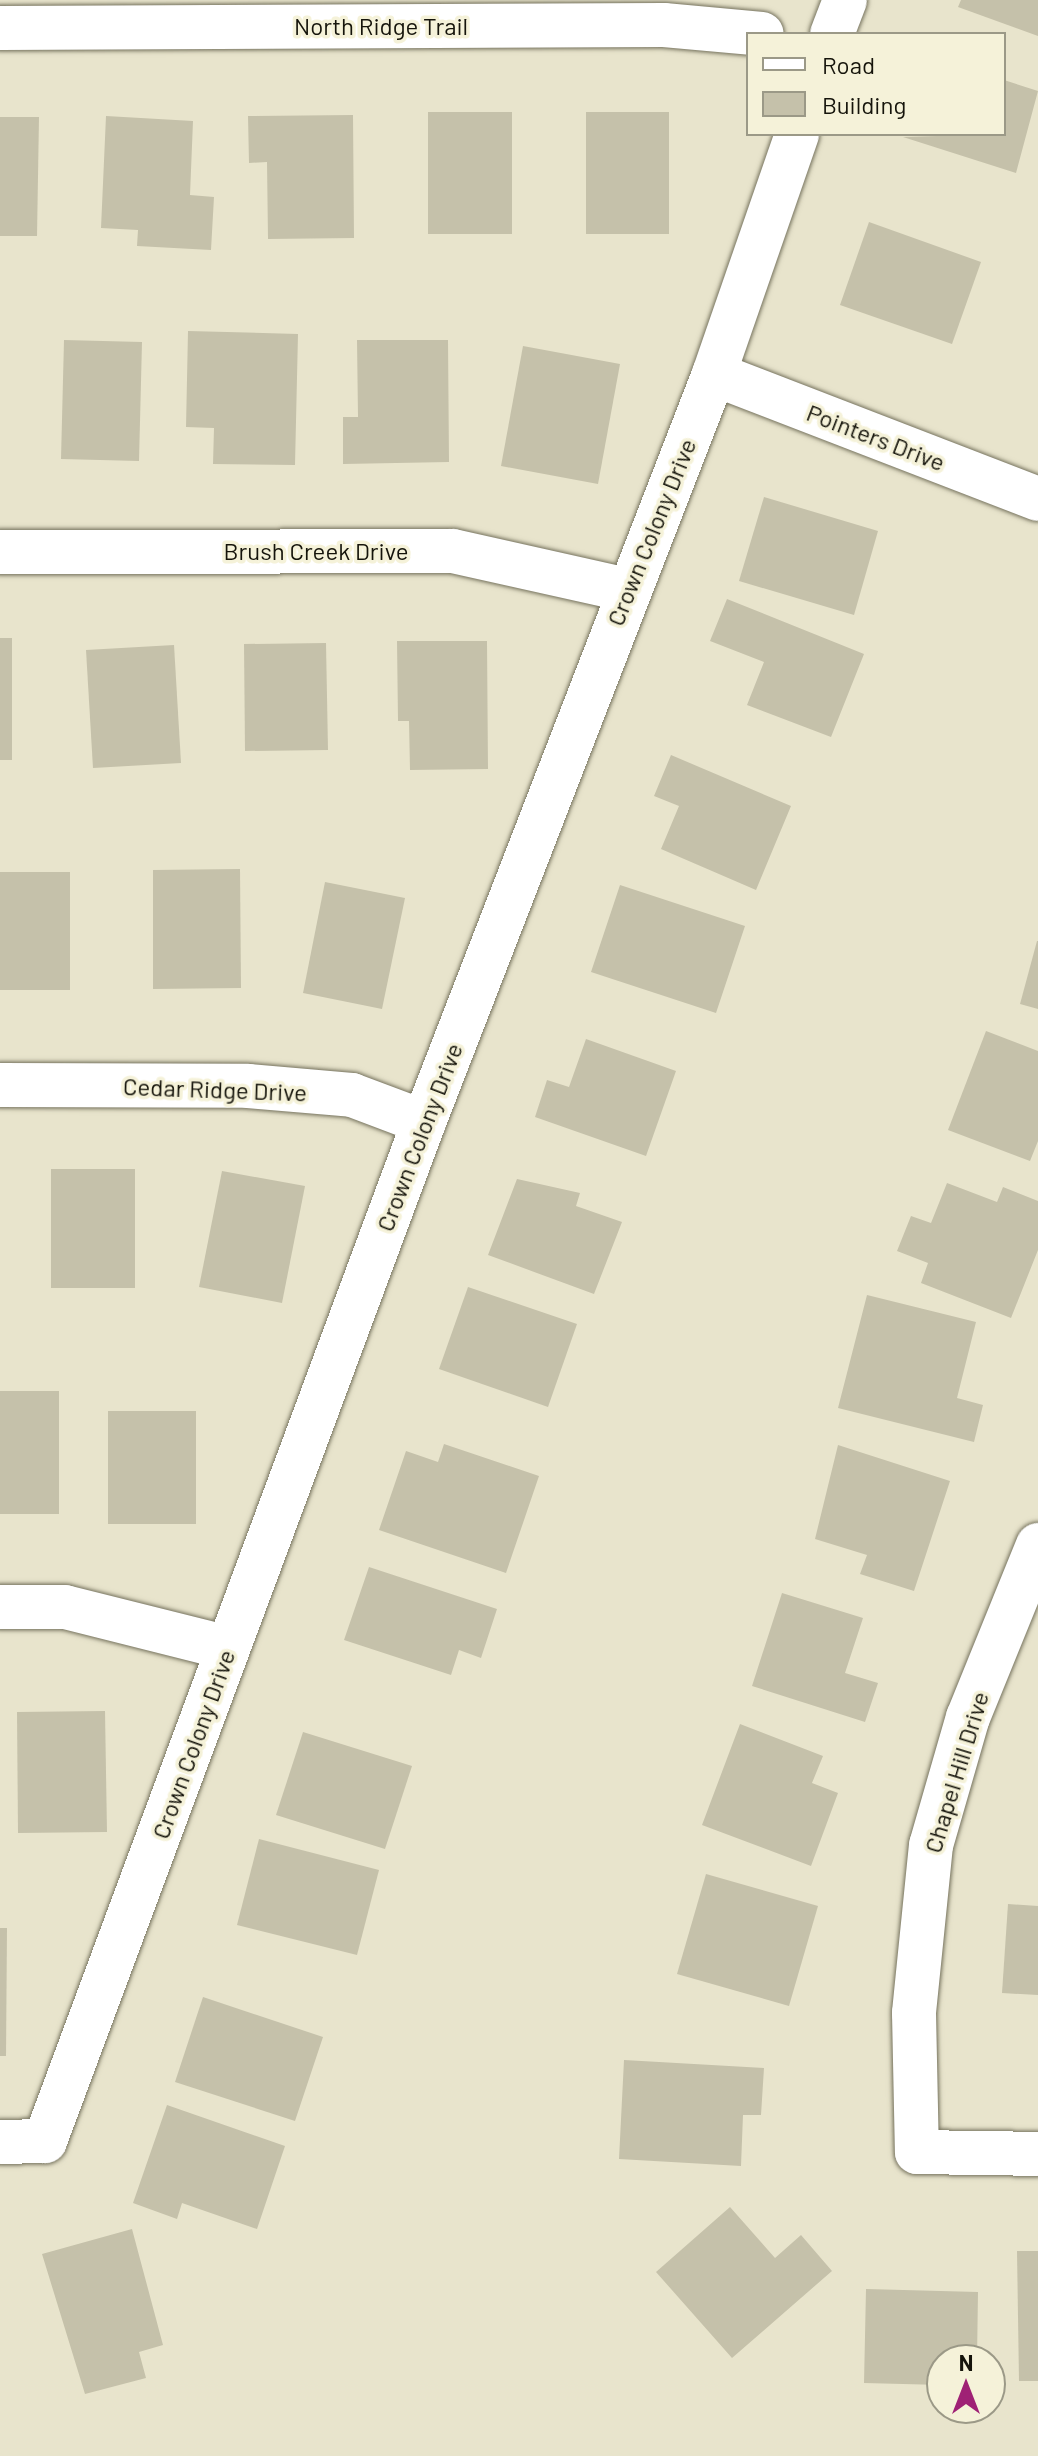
<!DOCTYPE html>
<style>
body{margin:0}
#map{position:relative;width:1038px;height:2456px;overflow:hidden;background:#e8e4cc;font-family:Barlow,sans-serif}
div>[style]{position:absolute}
.building>*{inset:0;background:#c5c1aa}
.roads{filter:drop-shadow(0 0 2px #76735e) drop-shadow(0 0 2px #76735e)}
.minor>*{height:44px;margin:-22px;padding:0 22px;transform-origin:22px;border-radius:22px;background:#fff}
span{translate:-50% -50%;white-space:nowrap;text-align:center;line-height:1.15;-webkit-text-stroke:7px #f5f2d9;paint-order:stroke}
.street-label{font-size:24px;color:#15140b}
.legend{position:absolute;left:746px;top:32px;width:260px;height:104px;box-sizing:border-box;background:#f5f2d9;border:2px solid #9b9987;margin:0;padding:10px 14px;list-style:none;font-size:24px;color:#15140b}
.legend li{display:flex;align-items:center;gap:16px;height:40px}
.legend b{width:40px;border:2px solid #9b9987}
.north{position:absolute;left:926px;top:2344px;width:80px;height:80px;box-sizing:border-box;background:#f5f2d9;border:2px solid #9b9987;border-radius:50%;rotate:0deg;font-size:22px;font-weight:700;line-height:32px;text-align:center;color:#15140b}
.north::after{content:'';display:block;margin:auto;width:28px;height:36px;background:#9f2175;clip-path:polygon(50% 0,100% 100%,50% 72%,0 100%)}
</style>
<div id="map">
<div class="building">
<div style="clip-path:polygon(961px 0,1038px 0,1038px 36px,958px 7px)"></div>
<div style="clip-path:polygon(1004px 80px,1038px 91px,1016px 173px,903px 137px,1004px 134px)"></div>
<div style="clip-path:polygon(428px 112px,512px 112px,512px 234px,428px 234px)"></div>
<div style="clip-path:polygon(586px 112px,669px 112px,669px 234px,586px 234px)"></div>
<div style="clip-path:polygon(353px 115px,354px 238px,268px 239px,267px 162px,249px 163px,248px 116px)"></div>
<div style="clip-path:polygon(106px 116px,193px 121px,190px 195px,214px 197px,211px 250px,137px 246px,138px 230px,101px 228px)"></div>
<div style="clip-path:polygon(0 117px,39px 117px,37px 236px,0 236px)"></div>
<div style="clip-path:polygon(869px 222px,981px 262px,952px 344px,840px 305px)"></div>
<div style="clip-path:polygon(188px 331px,298px 334px,295px 465px,213px 464px,214px 428px,186px 427px)"></div>
<div style="clip-path:polygon(64px 340px,142px 342px,139px 461px,61px 459px)"></div>
<div style="clip-path:polygon(357px 340px,448px 340px,449px 462px,343px 464px,343px 417px,358px 417px)"></div>
<div style="clip-path:polygon(523px 346px,620px 364px,598px 484px,501px 466px)"></div>
<div style="clip-path:polygon(764px 497px,878px 531px,854px 615px,739px 581px)"></div>
<div style="clip-path:polygon(727px 599px,864px 654px,831px 737px,747px 705px,764px 662px,710px 641px)"></div>
<div style="clip-path:polygon(0 638px,12px 638px,12px 760px,0 760px)"></div>
<div style="clip-path:polygon(397px 641px,487px 641px,488px 769px,410px 770px,409px 721px,398px 721px)"></div>
<div style="clip-path:polygon(326px 643px,328px 750px,245px 751px,244px 644px)"></div>
<div style="clip-path:polygon(174px 645px,181px 763px,93px 768px,86px 650px)"></div>
<div style="clip-path:polygon(671px 755px,791px 806px,756px 890px,661px 849px,679px 806px,654px 796px)"></div>
<div style="clip-path:polygon(240px 869px,241px 988px,153px 989px,153px 870px)"></div>
<div style="clip-path:polygon(0 872px,70px 872px,70px 990px,0 990px)"></div>
<div style="clip-path:polygon(325px 882px,405px 898px,382px 1009px,303px 993px)"></div>
<div style="clip-path:polygon(620px 885px,745px 926px,716px 1013px,591px 972px)"></div>
<div style="clip-path:polygon(1037px 941px,1038px 941px,1038px 1009px,1020px 1004px)"></div>
<div style="clip-path:polygon(986px 1031px,1038px 1051px,1038px 1141px,1030px 1161px,948px 1130px)"></div>
<div style="clip-path:polygon(586px 1039px,676px 1071px,646px 1156px,535px 1117px,547px 1080px,569px 1087px)"></div>
<div style="clip-path:polygon(51px 1169px,135px 1169px,135px 1288px,51px 1288px)"></div>
<div style="clip-path:polygon(222px 1171px,305px 1186px,282px 1303px,199px 1287px)"></div>
<div style="clip-path:polygon(517px 1179px,580px 1193px,576px 1206px,622px 1222px,594px 1294px,488px 1255px)"></div>
<div style="clip-path:polygon(947px 1183px,997px 1202px,1003px 1187px,1038px 1201px,1038px 1250px,1011px 1318px,921px 1283px,928px 1263px,897px 1251px,911px 1216px,931px 1223px)"></div>
<div style="clip-path:polygon(468px 1287px,577px 1324px,548px 1407px,439px 1369px)"></div>
<div style="clip-path:polygon(867px 1295px,976px 1322px,957px 1398px,983px 1405px,974px 1442px,838px 1408px)"></div>
<div style="clip-path:polygon(0 1391px,59px 1391px,59px 1514px,0 1514px)"></div>
<div style="clip-path:polygon(108px 1411px,196px 1411px,196px 1524px,108px 1524px)"></div>
<div style="clip-path:polygon(444px 1444px,539px 1476px,506px 1573px,379px 1530px,406px 1451px,438px 1462px)"></div>
<div style="clip-path:polygon(838px 1445px,950px 1481px,914px 1591px,860px 1574px,867px 1555px,815px 1539px)"></div>
<div style="clip-path:polygon(369px 1567px,497px 1609px,481px 1658px,459px 1650px,451px 1675px,344px 1640px)"></div>
<div style="clip-path:polygon(782px 1593px,863px 1618px,845px 1673px,878px 1683px,865px 1722px,752px 1686px)"></div>
<div style="clip-path:polygon(105px 1711px,107px 1832px,18px 1833px,17px 1712px)"></div>
<div style="clip-path:polygon(740px 1724px,823px 1756px,812px 1783px,838px 1793px,811px 1866px,702px 1825px)"></div>
<div style="clip-path:polygon(303px 1732px,412px 1766px,385px 1849px,276px 1815px)"></div>
<div style="clip-path:polygon(259px 1839px,379px 1870px,357px 1955px,237px 1925px)"></div>
<div style="clip-path:polygon(706px 1874px,818px 1906px,789px 2006px,677px 1974px)"></div>
<div style="clip-path:polygon(1008px 1904px,1038px 1906px,1038px 1995px,1002px 1993px)"></div>
<div style="clip-path:polygon(0 1928px,7px 1928px,6px 2056px,0 2056px)"></div>
<div style="clip-path:polygon(203px 1997px,323px 2037px,295px 2121px,175px 2082px)"></div>
<div style="clip-path:polygon(624px 2060px,764px 2068px,761px 2115px,743px 2115px,741px 2166px,619px 2159px)"></div>
<div style="clip-path:polygon(167px 2105px,285px 2146px,257px 2229px,182px 2203px,177px 2219px,133px 2203px)"></div>
<div style="clip-path:polygon(730px 2207px,775px 2258px,801px 2235px,832px 2271px,732px 2358px,656px 2272px)"></div>
<div style="clip-path:polygon(132px 2229px,163px 2345px,139px 2352px,146px 2378px,85px 2394px,42px 2254px)"></div>
<div style="clip-path:polygon(1017px 2251px,1038px 2251px,1038px 2381px,1019px 2381px)"></div>
<div style="clip-path:polygon(866px 2289px,978px 2292px,977px 2360px,942px 2360px,942px 2385px,864px 2383px)"></div>
</div>
<div class="roads">
<div class="minor">
<div style="left:0;top:28px;width:664px;rotate:-0.26deg"></div>
<div style="left:664px;top:25px;width:98px;rotate:5.2deg"></div>
<div style="left:832px;top:34px;width:36px;rotate:-69deg"></div>
<div style="left:714px;top:374px;width:347px;rotate:21.1deg"></div>
<div style="left:0;top:552px;width:453px;rotate:-0.1deg"></div>
<div style="left:453px;top:551px;width:178px;rotate:12.6deg"></div>
<div style="left:0;top:1085px;width:248px;rotate:0.2deg"></div>
<div style="left:248px;top:1086px;width:104px;rotate:4.9deg"></div>
<div style="left:352px;top:1095px;width:77px;rotate:20.6deg"></div>
<div style="left:1038px;top:1545px;width:186px;rotate:112.1deg"></div>
<div style="left:968px;top:1717px;width:133px;rotate:106.1deg"></div>
<div style="left:931px;top:1845px;width:169px;rotate:95.8deg"></div>
<div style="left:914px;top:2013px;width:139px;rotate:88.8deg"></div>
<div style="left:917px;top:2152px;width:121px;rotate:0.9deg"></div>
<div style="left:0;top:1607px;width:65px"></div>
<div style="left:65px;top:1607px;width:168px;rotate:14.1deg"></div>
<div style="left:0;top:2142px;width:45px;rotate:-1.3deg"></div>
<div style="left:45px;top:2141px;width:1087px;rotate:-69.6deg"></div>
<div style="left:424px;top:1122px;width:802px;rotate:-68.81deg"></div>
<div style="left:714px;top:374px;width:254px;rotate:-70.9deg"></div>
</div>
</div>
<div class="street-label">
<span style="left:381px;top:26px">North Ridge Trail</span>
<span style="left:876px;top:437px;rotate:21deg">Pointers Drive</span>
<span style="left:651px;top:532px;rotate:-68deg">Crown Colony Drive</span>
<span style="left:316px;top:551px">Brush Creek Drive</span>
<span style="left:215px;top:1089px;rotate:2deg">Cedar Ridge Drive</span>
<span style="left:419px;top:1137px;rotate:-69deg">Crown Colony Drive</span>
<span style="left:193px;top:1744px;rotate:-70deg">Crown Colony Drive</span>
<span style="left:956px;top:1772px;rotate:-73deg">Chapel Hill Drive</span>
</div>
<ul class="legend">
<li><b style="height:10px;background:#fff"></b>Road</li>
<li><b style="height:22px;background:#c5c1aa"></b>Building</li>
</ul>
<div class="north">N</div>
</div>
